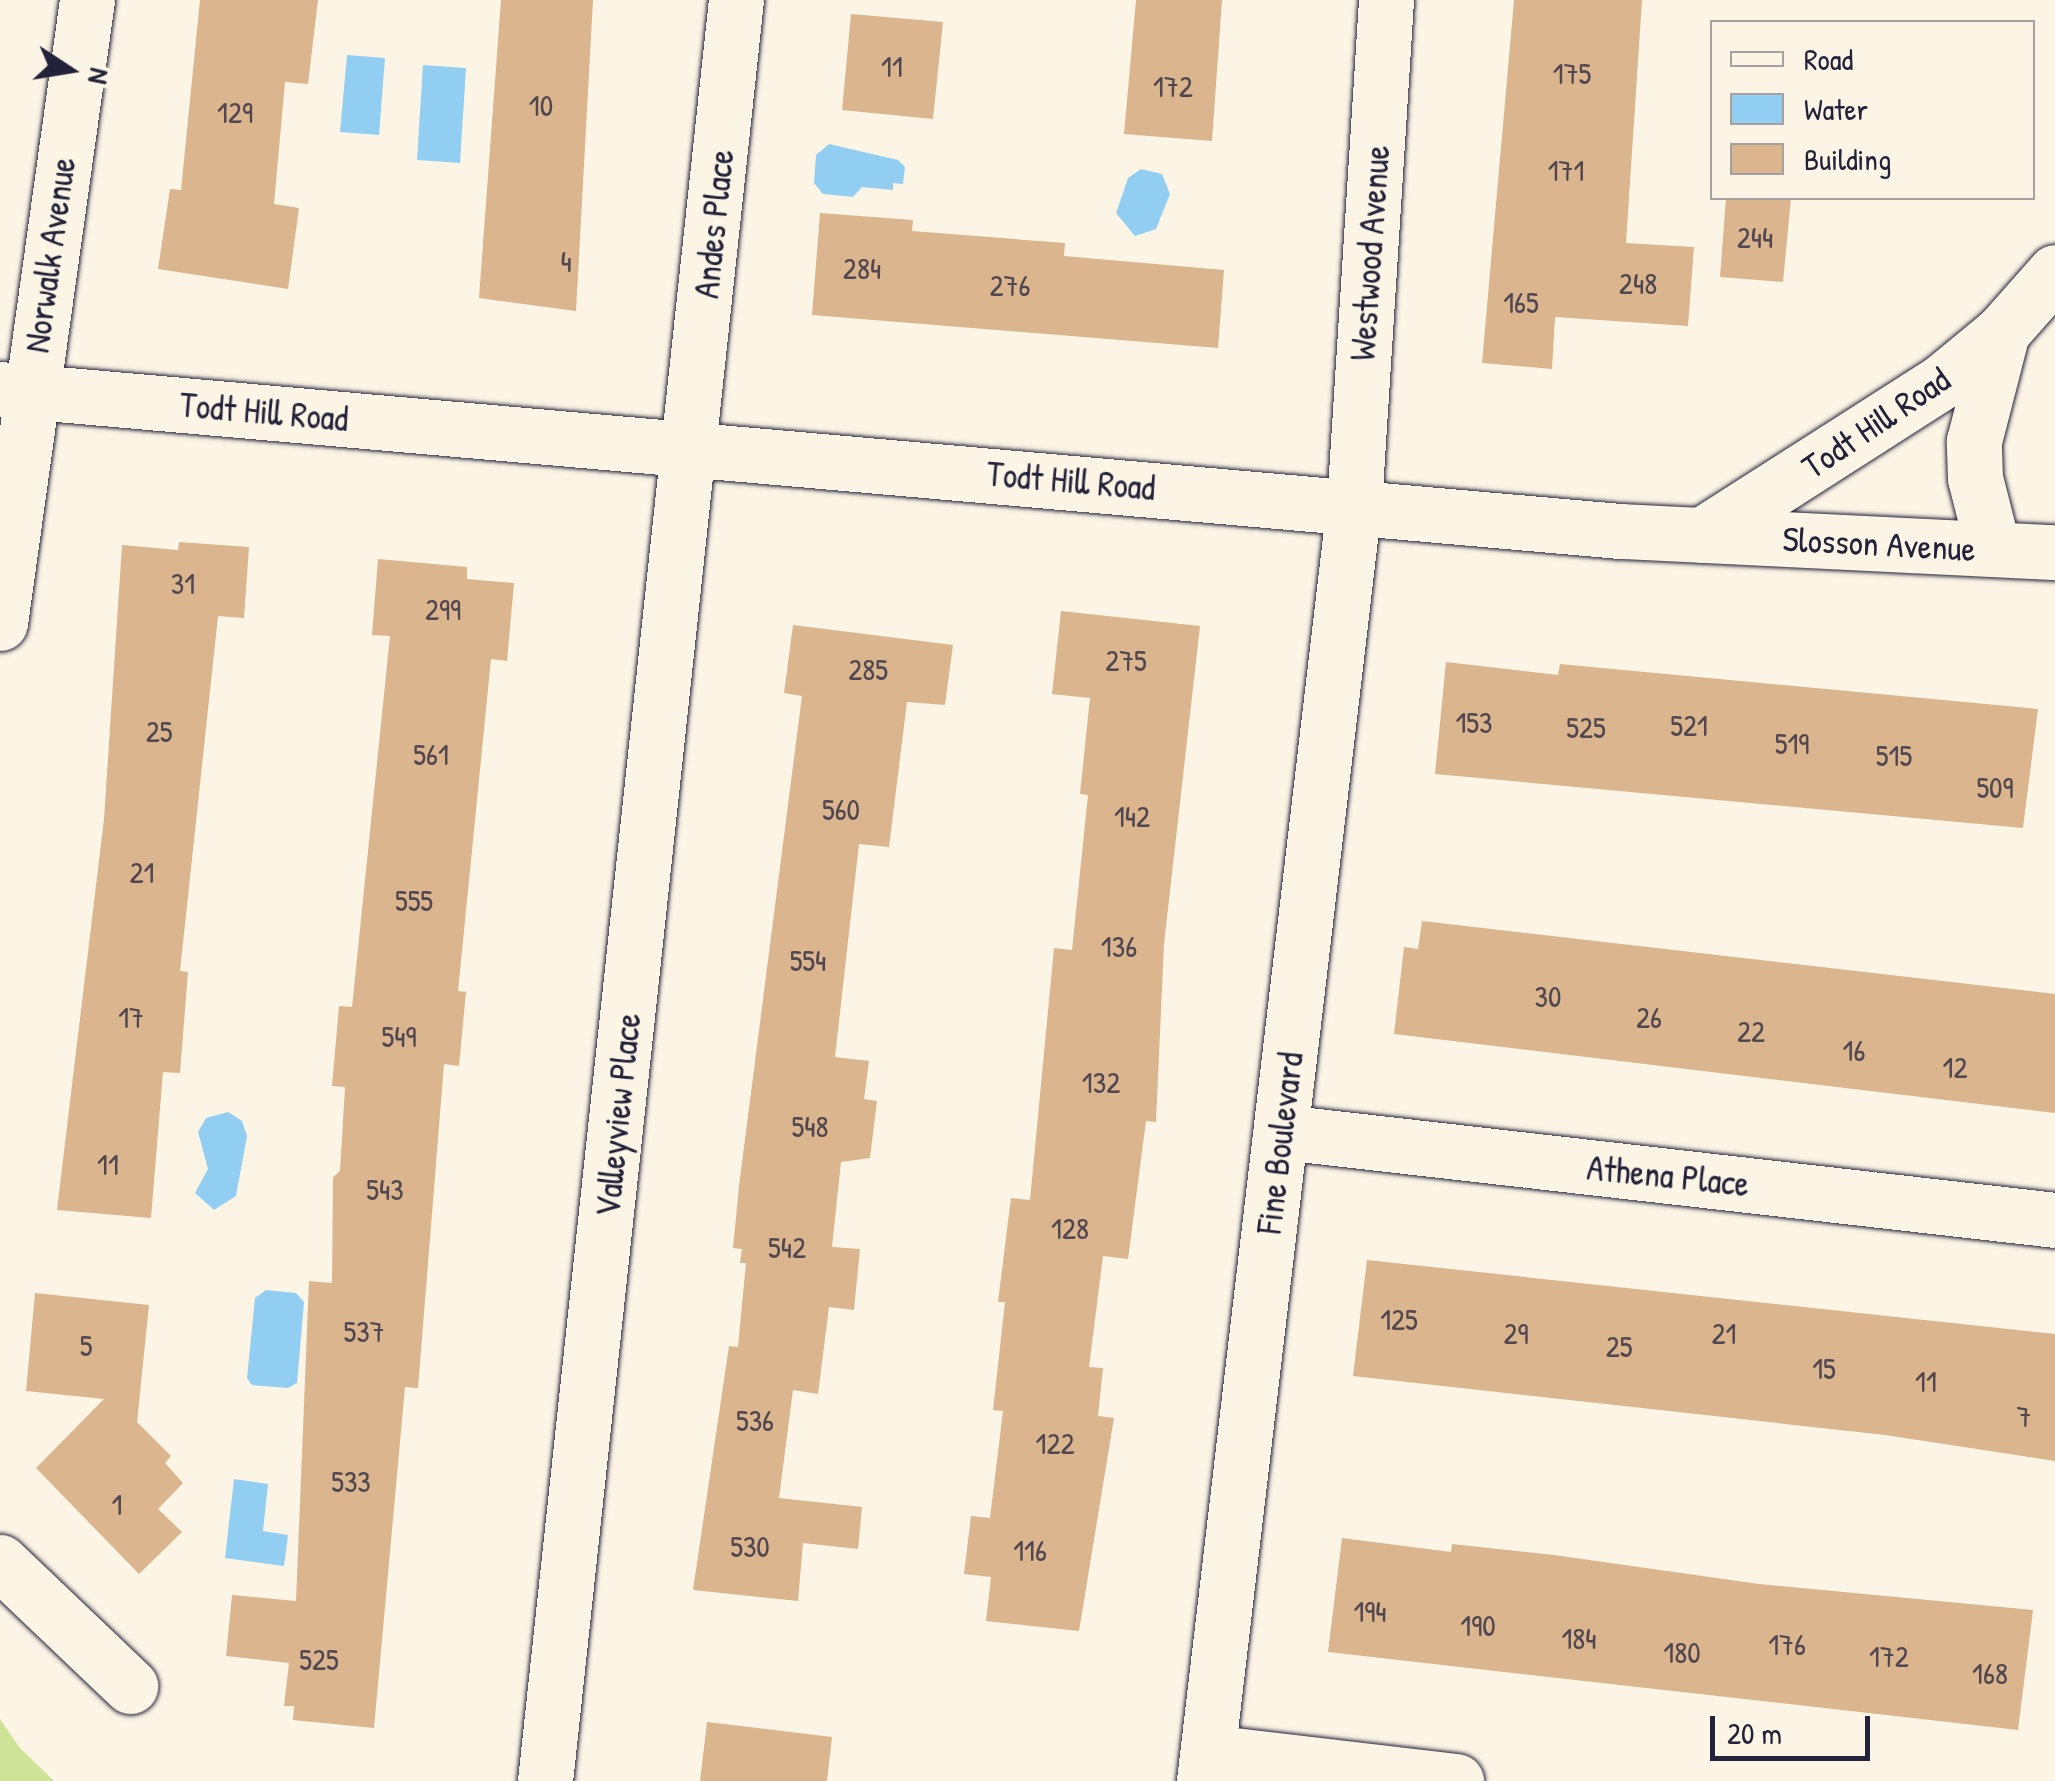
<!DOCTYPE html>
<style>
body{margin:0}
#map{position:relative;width:2055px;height:1781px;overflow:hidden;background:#fcf5e5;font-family:"Patrick Hand",sans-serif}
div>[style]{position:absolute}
.green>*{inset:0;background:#cee398}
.water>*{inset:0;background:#92cef2}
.building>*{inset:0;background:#dbb58d}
.roads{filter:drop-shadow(0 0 2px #22223b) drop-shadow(0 0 2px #22223b)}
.minor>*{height:55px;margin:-27.5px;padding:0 27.5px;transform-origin:27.5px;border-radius:27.5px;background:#fcf5e5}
.tertiary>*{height:55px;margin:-27.5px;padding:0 27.5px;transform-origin:27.5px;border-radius:27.5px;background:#fcf5e5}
span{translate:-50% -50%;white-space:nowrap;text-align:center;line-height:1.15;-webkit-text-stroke:8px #fcf5e5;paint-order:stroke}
.number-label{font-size:30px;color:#504750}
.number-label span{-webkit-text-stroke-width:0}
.street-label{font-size:35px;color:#22223b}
.legend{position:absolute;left:1710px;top:20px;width:325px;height:180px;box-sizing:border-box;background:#fcf5e5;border:2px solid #a5a1a1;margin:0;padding:12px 18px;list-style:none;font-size:30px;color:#22223b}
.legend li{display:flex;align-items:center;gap:20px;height:50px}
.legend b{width:50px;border:2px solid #a5a1a1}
.north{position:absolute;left:20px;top:20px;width:100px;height:100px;-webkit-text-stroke:8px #fcf5e5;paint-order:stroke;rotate:102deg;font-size:28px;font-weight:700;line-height:40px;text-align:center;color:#22223b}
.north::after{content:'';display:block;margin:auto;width:35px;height:45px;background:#22223b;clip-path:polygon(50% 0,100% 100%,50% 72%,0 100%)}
.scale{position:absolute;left:1710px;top:1716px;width:160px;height:45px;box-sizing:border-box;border:5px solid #22223b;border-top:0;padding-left:12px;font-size:30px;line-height:35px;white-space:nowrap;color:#22223b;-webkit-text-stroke:8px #fcf5e5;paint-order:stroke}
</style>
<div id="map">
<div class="green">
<div style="clip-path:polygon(0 1719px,20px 1748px,54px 1781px,0 1781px)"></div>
</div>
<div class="water">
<div style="clip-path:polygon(347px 55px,385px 58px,379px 135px,340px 132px)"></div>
<div style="clip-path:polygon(423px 65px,466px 68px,460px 163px,417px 160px)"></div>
<div style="clip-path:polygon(829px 144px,898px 160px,905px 167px,903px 184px,893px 183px,893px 190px,862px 187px,853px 197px,823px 194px,814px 183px,816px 155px)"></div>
<div style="clip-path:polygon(1141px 169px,1162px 174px,1170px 194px,1156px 229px,1135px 236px,1116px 213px,1128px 178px)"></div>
<div style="clip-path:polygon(228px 1112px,242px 1121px,247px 1136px,236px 1196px,214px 1210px,195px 1193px,208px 1169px,198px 1132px,206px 1118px)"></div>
<div style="clip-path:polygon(266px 1290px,296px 1293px,304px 1302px,297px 1383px,288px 1388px,252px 1385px,247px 1378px,255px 1298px)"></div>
<div style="clip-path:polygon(234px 1479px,268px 1484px,263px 1531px,288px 1535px,284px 1566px,225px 1558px)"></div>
</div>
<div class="building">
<div style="clip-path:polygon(200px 0,318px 0,308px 84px,285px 82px,274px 204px,299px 208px,288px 289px,158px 269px,170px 189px,181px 190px)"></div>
<div style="clip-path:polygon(501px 0,593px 0,576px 311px,479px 298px)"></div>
<div style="clip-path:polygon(1136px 0,1222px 0,1212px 141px,1124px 134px)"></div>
<div style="clip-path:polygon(1514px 0,1642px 0,1626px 243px,1694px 247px,1688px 326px,1555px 317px,1552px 369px,1482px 363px)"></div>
<div style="clip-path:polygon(851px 14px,943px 22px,933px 119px,842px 110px)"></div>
<div style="clip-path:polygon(1726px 198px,1791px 198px,1783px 282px,1720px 277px)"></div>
<div style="clip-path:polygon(820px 213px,913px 220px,912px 231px,1065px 243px,1064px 256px,1224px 270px,1218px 348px,812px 315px)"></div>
<div style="clip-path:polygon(179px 542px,249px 547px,244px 618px,218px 616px,180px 971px,188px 972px,180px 1073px,163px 1072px,151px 1218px,57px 1210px,104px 819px,122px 545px,178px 550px)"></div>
<div style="clip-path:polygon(378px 559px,467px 567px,467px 579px,514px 583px,507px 661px,491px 659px,458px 991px,466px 992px,459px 1066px,444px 1064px,418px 1388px,405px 1387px,374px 1728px,293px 1720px,294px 1706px,284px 1706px,289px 1663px,226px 1656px,232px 1595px,296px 1601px,309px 1281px,332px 1283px,333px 1177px,340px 1171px,345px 1087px,332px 1086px,339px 1006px,352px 1007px,390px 636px,372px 635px)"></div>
<div style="clip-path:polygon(1061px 611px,1200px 626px,1164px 944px,1156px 1122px,1146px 1121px,1128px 1259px,1103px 1256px,1089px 1367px,1103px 1368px,1098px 1416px,1114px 1418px,1079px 1631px,986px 1621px,991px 1577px,964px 1574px,971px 1516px,990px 1518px,1003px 1411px,993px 1410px,1005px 1302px,998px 1302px,1011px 1198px,1030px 1200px,1054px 948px,1072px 950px,1088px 795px,1080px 794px,1090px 698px,1052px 694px)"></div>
<div style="clip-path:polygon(793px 625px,953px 645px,945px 705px,907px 702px,889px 847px,859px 844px,835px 1057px,869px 1061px,864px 1099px,877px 1101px,870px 1158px,841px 1162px,832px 1247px,860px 1249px,854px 1310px,829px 1307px,818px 1394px,793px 1390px,779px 1498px,862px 1507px,858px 1549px,803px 1543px,798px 1601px,693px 1590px,729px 1346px,738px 1347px,746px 1263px,740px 1263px,742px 1249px,733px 1248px,739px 1186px,802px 696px,784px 693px)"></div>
<div style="clip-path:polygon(1446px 662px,1558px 675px,1560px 664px,2038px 709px,2023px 828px,1435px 774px)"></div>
<div style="clip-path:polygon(1422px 921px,2055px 994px,2055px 1113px,1394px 1034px,1404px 947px,1418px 949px)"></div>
<div style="clip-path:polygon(1367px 1260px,2055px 1334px,2055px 1461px,1885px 1435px,1353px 1376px)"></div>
<div style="clip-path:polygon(35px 1293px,149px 1305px,137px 1422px,171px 1456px,165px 1463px,183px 1483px,158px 1509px,182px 1532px,139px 1574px,36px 1468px,104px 1399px,26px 1391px)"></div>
<div style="clip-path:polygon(1342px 1538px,1451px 1552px,1452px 1544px,1554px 1555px,1759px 1584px,2033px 1610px,2018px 1730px,1328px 1652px)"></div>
<div style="clip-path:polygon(707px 1722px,832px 1737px,827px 1781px,700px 1781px)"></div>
</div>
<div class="roads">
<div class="minor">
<div style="left:1702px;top:535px;width:287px;rotate:-32.6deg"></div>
<div style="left:1944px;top:380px;width:75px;rotate:-39.6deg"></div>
<div style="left:2002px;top:332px;width:80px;rotate:-48.5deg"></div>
<div style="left:1993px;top:549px;width:73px;rotate:-104.2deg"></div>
<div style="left:1975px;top:478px;width:37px;rotate:-92deg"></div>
<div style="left:1974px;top:441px;width:113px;rotate:-75.6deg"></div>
<div style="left:0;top:623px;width:629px;rotate:-82.05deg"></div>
<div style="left:1282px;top:1132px;width:778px;rotate:6.49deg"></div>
<div style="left:0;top:1562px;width:180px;rotate:43.6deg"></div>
<div style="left:1208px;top:1752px;width:250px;rotate:6.7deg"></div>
<div style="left:545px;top:1781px;width:1791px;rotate:-83.88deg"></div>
<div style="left:1204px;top:1781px;width:1285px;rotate:-83.3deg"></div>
<div style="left:1354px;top:505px;width:506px;rotate:-86.37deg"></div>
</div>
<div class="tertiary">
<div style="left:0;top:389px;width:1627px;rotate:5.01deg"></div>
<div style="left:1621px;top:531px;width:435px;rotate:2.8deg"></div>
</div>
</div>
<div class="number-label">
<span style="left:892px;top:66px">11</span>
<span style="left:1572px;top:73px">175</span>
<span style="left:1173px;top:86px">172</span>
<span style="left:541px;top:105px">10</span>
<span style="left:235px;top:112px">129</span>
<span style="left:1566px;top:170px">171</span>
<span style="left:1755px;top:237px">244</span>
<span style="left:566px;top:261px">4</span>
<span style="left:862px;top:268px">284</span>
<span style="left:1638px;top:283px">248</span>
<span style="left:1010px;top:285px">276</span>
<span style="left:1521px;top:302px">165</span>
<span style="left:183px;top:583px">31</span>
<span style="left:443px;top:609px">299</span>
<span style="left:1126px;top:660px">275</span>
<span style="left:868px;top:669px">285</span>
<span style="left:1474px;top:722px">153</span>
<span style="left:1689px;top:725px">521</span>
<span style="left:1586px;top:727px">525</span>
<span style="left:159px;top:731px">25</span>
<span style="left:1792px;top:743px">519</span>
<span style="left:431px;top:754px">561</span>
<span style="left:1894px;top:755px">515</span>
<span style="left:1995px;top:787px">509</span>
<span style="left:841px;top:809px">560</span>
<span style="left:1132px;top:816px">142</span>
<span style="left:142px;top:872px">21</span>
<span style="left:414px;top:900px">555</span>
<span style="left:1119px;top:946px">136</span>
<span style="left:808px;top:960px">554</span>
<span style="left:1548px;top:996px">30</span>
<span style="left:131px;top:1017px">17</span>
<span style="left:1649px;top:1017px">26</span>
<span style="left:1751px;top:1031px">22</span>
<span style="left:399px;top:1036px">549</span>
<span style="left:1854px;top:1050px">16</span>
<span style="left:1955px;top:1067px">12</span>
<span style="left:1101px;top:1082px">132</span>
<span style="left:810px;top:1126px">548</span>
<span style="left:108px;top:1164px">11</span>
<span style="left:385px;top:1189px">543</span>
<span style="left:1070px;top:1228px">128</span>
<span style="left:787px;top:1247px">542</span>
<span style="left:1399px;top:1319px">125</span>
<span style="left:364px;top:1331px">537</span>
<span style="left:1516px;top:1333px">29</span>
<span style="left:1724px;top:1333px">21</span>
<span style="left:86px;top:1345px">5</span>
<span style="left:1619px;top:1346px">25</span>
<span style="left:1824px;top:1368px">15</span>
<span style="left:1926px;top:1381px">11</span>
<span style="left:2024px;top:1416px">7</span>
<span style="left:755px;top:1420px">536</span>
<span style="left:1055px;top:1443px">122</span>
<span style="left:351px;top:1481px">533</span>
<span style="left:117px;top:1504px">1</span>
<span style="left:750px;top:1546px">530</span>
<span style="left:1030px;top:1550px">116</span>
<span style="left:1370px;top:1611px">194</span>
<span style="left:1478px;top:1625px">190</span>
<span style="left:1579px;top:1638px">184</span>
<span style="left:1787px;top:1644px">176</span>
<span style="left:1682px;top:1652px">180</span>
<span style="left:1889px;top:1656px">172</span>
<span style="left:319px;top:1659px">525</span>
<span style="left:1990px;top:1673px">168</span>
</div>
<div class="street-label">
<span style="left:714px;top:224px;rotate:-84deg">Andes Place</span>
<span style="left:1370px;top:253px;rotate:-86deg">Westwood Avenue</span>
<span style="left:50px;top:255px;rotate:-82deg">Norwalk Avenue</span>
<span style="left:264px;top:412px;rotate:5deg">Todt Hill Road</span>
<span style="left:1876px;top:423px;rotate:-34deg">Todt Hill Road</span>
<span style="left:1071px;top:481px;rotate:5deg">Todt Hill Road</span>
<span style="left:1879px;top:544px;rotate:3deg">Slosson Avenue</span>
<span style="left:618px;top:1115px;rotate:-84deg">Valleyview Place</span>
<span style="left:1280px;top:1143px;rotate:-83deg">Fine Boulevard</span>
<span style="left:1668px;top:1176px;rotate:6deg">Athena Place</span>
</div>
<ul class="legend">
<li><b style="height:12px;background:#fcf5e5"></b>Road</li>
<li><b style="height:28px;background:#92cef2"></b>Water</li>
<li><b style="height:28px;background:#dbb58d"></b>Building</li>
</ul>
<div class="north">N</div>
<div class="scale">20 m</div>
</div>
